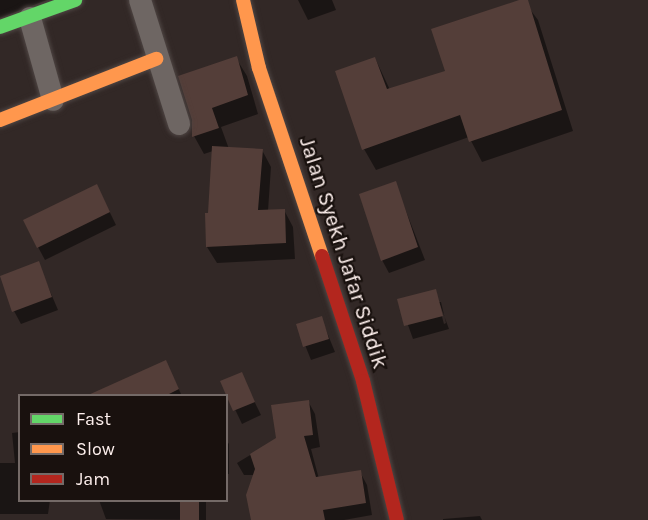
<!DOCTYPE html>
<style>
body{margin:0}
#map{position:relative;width:648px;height:520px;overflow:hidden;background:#322826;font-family:Karla,sans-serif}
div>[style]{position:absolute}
.shadow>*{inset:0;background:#0007}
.building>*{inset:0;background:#543e39}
.roads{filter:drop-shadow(0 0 2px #4f4644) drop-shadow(0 0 2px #4f4644)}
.street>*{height:22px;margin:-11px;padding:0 11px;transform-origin:11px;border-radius:11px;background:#6e6663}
.fast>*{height:14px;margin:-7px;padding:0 7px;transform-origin:7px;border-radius:7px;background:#63d668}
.slow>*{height:14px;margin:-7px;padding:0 7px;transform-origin:7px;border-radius:7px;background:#ff974d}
.jam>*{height:14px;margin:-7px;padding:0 7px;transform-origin:7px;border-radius:7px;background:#b3261e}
span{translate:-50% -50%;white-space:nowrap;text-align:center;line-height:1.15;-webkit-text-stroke:4.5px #19110e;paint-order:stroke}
.street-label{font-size:22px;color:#fdefec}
.legend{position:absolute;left:18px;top:394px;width:210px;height:108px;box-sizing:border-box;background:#19110e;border:2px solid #746a67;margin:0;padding:8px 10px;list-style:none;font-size:18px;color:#fdefec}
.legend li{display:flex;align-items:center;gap:12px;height:30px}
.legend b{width:30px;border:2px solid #746a67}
</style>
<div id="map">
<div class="shadow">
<div style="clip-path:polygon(0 0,47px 0,0 18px)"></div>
<div style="clip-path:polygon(298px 0,332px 0,336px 10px,308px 20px)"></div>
<div style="clip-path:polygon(523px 0,538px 20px,573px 131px,482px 162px,469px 137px,376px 170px,364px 149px,375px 58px,390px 90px,447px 72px)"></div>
<div style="clip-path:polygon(236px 58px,247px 76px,258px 114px,221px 127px,229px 149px,262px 150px,271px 167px,268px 211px,284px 210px,293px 227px,295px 259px,217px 263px,207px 247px,213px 151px,204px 154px,194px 136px)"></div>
<div style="clip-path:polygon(395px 183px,425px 260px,389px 273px,382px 260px)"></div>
<div style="clip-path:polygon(97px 186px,116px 225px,45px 260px,38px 247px)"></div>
<div style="clip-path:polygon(38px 263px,58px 310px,21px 324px,14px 311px)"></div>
<div style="clip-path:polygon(evenodd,435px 291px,449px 329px,413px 339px,399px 300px,435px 291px,438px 302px,441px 302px,446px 323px,444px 324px,438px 302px)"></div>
<div style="clip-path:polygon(321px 318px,335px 352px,311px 360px,297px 325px)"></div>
<div style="clip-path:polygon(166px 362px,182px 396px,119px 396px)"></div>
<div style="clip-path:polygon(241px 374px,261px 415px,242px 424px,222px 382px)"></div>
<div style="clip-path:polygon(308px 401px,315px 414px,320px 447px,311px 449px,319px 479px,360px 472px,367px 485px,372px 515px,344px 520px,253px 520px,255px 475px,244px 475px,237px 463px,277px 439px)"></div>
<div style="clip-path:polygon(20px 432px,20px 500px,50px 500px,48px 514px,0 514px,0 463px,15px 463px,12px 433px)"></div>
<div style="clip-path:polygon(226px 440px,229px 444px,229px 474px,226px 474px)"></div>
<div style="clip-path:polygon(99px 500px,206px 500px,206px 520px,106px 519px)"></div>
<div style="clip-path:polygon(480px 516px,482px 520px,443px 520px,443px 519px)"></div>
</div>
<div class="building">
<div style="clip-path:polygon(519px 0,528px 0,562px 110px,469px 142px,460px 115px,362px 150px,335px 71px,375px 57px,387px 89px,445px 71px,431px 29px)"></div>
<div style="clip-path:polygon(237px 56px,248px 95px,212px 108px,219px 128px,192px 137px,192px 120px,178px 76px)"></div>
<div style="clip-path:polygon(212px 146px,263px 149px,258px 210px,285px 209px,286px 243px,206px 247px,205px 213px,208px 213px)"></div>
<div style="clip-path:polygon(396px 181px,418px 247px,381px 261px,359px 194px)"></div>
<div style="clip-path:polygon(97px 184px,110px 212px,37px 248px,23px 220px)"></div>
<div style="clip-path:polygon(39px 261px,52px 297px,12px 312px,0 276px)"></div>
<div style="clip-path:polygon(436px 289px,443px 316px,404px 326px,397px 299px)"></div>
<div style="clip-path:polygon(322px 316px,329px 339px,303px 347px,296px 324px)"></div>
<div style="clip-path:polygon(166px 360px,179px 389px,165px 396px,86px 396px)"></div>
<div style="clip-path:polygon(242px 372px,255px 402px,233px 411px,220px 381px)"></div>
<div style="clip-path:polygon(309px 400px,313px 435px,304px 436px,316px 477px,361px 470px,366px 503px,323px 510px,325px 520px,251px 520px,246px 495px,255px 469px,250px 454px,276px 438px,271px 405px)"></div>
<div style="clip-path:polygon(180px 501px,199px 501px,199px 520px,180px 520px)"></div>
</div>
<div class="roads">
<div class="street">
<div style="left:140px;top:0;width:130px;rotate:72.5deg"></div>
<div style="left:30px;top:18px;width:85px;rotate:74.3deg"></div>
</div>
<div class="fast">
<div style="left:0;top:27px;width:80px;rotate:-19.8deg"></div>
</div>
<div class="slow">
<div style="left:243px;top:0;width:70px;rotate:76.8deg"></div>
<div style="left:259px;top:68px;width:198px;rotate:71.5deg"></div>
<div style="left:0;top:120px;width:168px;rotate:-21.4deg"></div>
</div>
<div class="jam">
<div style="left:322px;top:256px;width:132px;rotate:71.8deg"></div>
<div style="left:363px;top:381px;width:143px;rotate:76.3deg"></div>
</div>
</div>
<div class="street-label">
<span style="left:343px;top:253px;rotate:72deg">Jalan Syekh Jafar Siddik</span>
</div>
<ul class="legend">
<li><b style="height:8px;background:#63d668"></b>Fast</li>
<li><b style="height:8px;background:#ff974d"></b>Slow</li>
<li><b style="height:8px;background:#b3261e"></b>Jam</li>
</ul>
</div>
